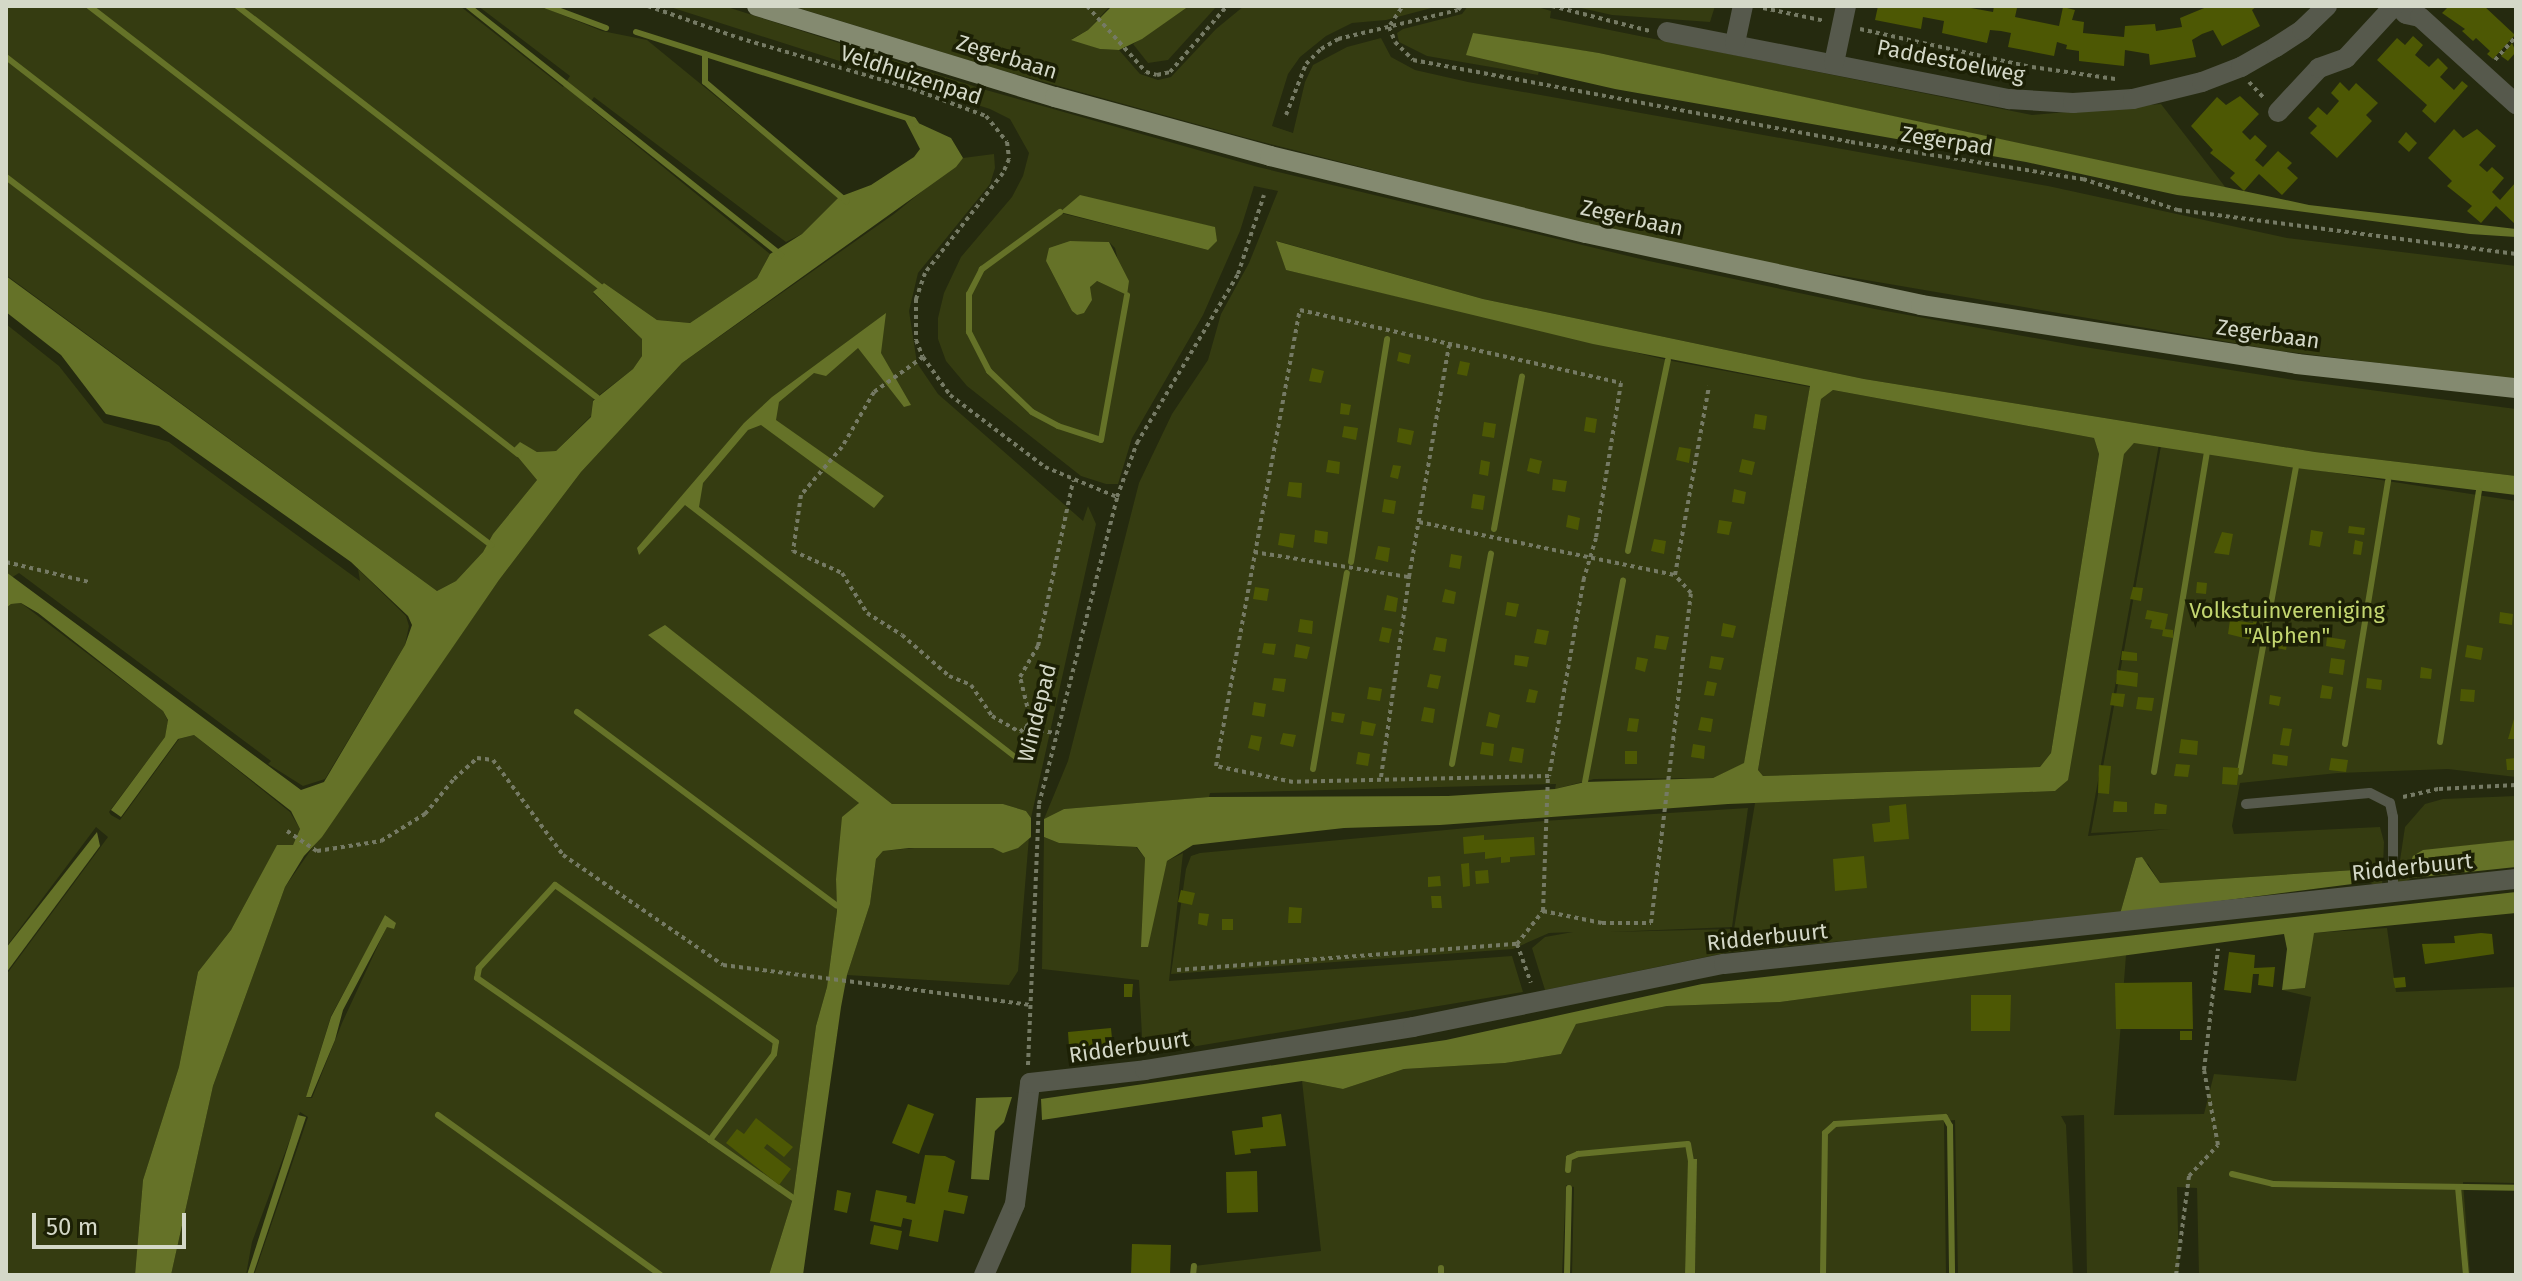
<!DOCTYPE html>
<style>
body{margin:0}
#map{position:relative;width:2522px;height:1281px;overflow:hidden;background:#252a0f;font-family:"Fira Sans",sans-serif}
div>[style]{position:absolute}
.green>*{inset:0;background:#353c11}
.water>*{inset:0;background:#657228}
.stream>*{height:6px;margin:-3px;padding:0 3px;transform-origin:3px;border-radius:3px;background:#657228}
.building>*{inset:0;background:#4d5804}
.path>*{height:4px;margin-top:-2px;transform-origin:0;background:repeating-linear-gradient(90deg,#757a64 0 4px,transparent 0 8px)}
.service>*{height:10px;margin:-5px;padding:0 5px;transform-origin:5px;border-radius:5px;background:#56594c}
.minor>*{height:20px;margin:-10px;padding:0 10px;transform-origin:10px;border-radius:10px;background:#56594c}
.primary>*{height:20px;margin:-10px;padding:0 10px;transform-origin:10px;border-radius:10px;background:#848a70}
span{translate:-50% -50%;white-space:nowrap;text-align:center;line-height:1.15;-webkit-text-stroke:7px #1c2005;paint-order:stroke}
.street-label{font-size:22px;color:#d4d8c8}
.park-label{font-size:22px;color:#c3d670}
.frame{position:absolute;inset:0;border:8px solid #d4d8c8;pointer-events:none}
.scale{position:absolute;left:32px;top:1213px;width:154px;height:36px;box-sizing:border-box;border:4px solid #d4d8c8;border-top:0;padding-left:10px;font-size:24px;line-height:28px;white-space:nowrap;color:#d4d8c8;-webkit-text-stroke:6px #1c2005;paint-order:stroke}
</style>
<div id="map">
<div class="green">
<div style="clip-path:polygon(6px 6px,460px 6px,563px 87px,570px 76px,478px 6px,540px 6px,602px 31px,647px 40px,839px 197px,802px 234px,786px 242px,594px 97px,588px 106px,770px 254px,757px 278px,690px 323px,657px 320px,604px 283px,593px 293px,642px 339px,642px 356px,633px 369px,593px 400px,591px 416px,556px 451px,537px 452px,520px 443px,512px 450px,537px 480px,493px 534px,483px 552px,456px 581px,437px 591px,6px 275px)"></div>
<div style="clip-path:polygon(evenodd,667px 6px,724px 6px,986px 90px,1258px 167px,1649px 261px,1875px 309px,2078px 346px,2294px 380px,2516px 409px,2516px 476px,2315px 452px,1864px 379px,1483px 299px,1277px 241px,1286px 270px,1667px 360px,1810px 387px,1744px 764px,1713px 778px,1594px 779px,1555px 789px,1556px 784px,1210px 793px,1209px 797px,1186px 799px,1064px 809px,1044px 819px,1068px 761px,1139px 483px,1172px 414px,1208px 360px,1221px 314px,1249px 263px,1278px 191px,1254px 186px,1240px 231px,1203px 315px,1132px 438px,1118px 484px,1106px 484px,1081px 476px,967px 386px,946px 361px,938px 339px,938px 318px,944px 293px,961px 257px,1012px 197px,1023px 176px,1029px 153px,1010px 119px,990px 109px,667px 6px,1061px 213px,1174px 218px,1214px 227px,1208px 250px,1061px 213px,667px 6px,1070px 241px,1109px 242px,1115px 248px,1126px 294px,1097px 281px,1092px 283px,1077px 315px,1072px 311px,1046px 261px,1070px 241px)"></div>
<div style="clip-path:polygon(792px 6px,1110px 6px,1088px 30px,1072px 39px,1100px 49px,1119px 50px,1140px 74px,1158px 80px,1171px 77px,1216px 29px,1244px 6px,1439px 6px,1386px 20px,1352px 23px,1326px 36px,1300px 57px,1288px 74px,1272px 126px,1293px 133px,1305px 82px,1313px 65px,1347px 47px,1381px 38px,1391px 57px,1415px 70px,1468px 82px,2048px 186px,2287px 238px,2516px 266px,2516px 380px,2281px 351px,1754px 261px,1561px 218px,1243px 137px,997px 69px)"></div>
<div style="clip-path:polygon(1189px 6px,1217px 6px,1168px 60px,1148px 63px,1133px 44px)"></div>
<div style="clip-path:polygon(1468px 6px,1534px 6px,1551px 11px,1550px 18px,2032px 115px,2161px 104px,2226px 188px,1599px 53px,1544px 45px,1538px 75px,1427px 56px,1399px 42px,1397px 33px,1403px 29px,1462px 14px)"></div>
<div style="clip-path:polygon(1572px 6px,1715px 6px,1710px 22px,1612px 15px)"></div>
<div style="clip-path:polygon(evenodd,994px 154px,995px 168px,990px 184px,918px 273px,909px 311px,917px 363px,938px 394px,1083px 521px,1088px 506px,1096px 524px,1031px 818px,1026px 811px,1003px 804px,892px 804px,665px 626px,859px 803px,836px 879px,837px 911px,827px 987px,816px 1026px,793px 1198px,769px 1275px,254px 1275px,308px 1117px,300px 1112px,252px 1242px,246px 1275px,171px 1275px,213px 1086px,285px 887px,499px 580px,581px 472px,682px 363px,894px 214px,963px 158px,994px 154px,386px 915px,394px 929px,387px 926px,342px 1023px,312px 1098px,306px 1097px,331px 1016px,386px 915px)"></div>
<div style="clip-path:polygon(6px 324px,59px 366px,104px 423px,169px 442px,360px 581px,358px 569px,406px 616px,409px 626px,405px 645px,325px 779px,303px 786px,268px 764px,271px 761px,19px 573px,6px 581px)"></div>
<div style="clip-path:polygon(1833px 390px,2094px 438px,2099px 454px,2051px 753px,2040px 767px,1763px 776px,1758px 770px,1821px 399px)"></div>
<div style="clip-path:polygon(2134px 443px,2159px 444px,2088px 836px,2171px 829px,2091px 833px,2161px 446px,2516px 501px,2516px 777px,2448px 769px,2338px 773px,2240px 783px,2232px 826px,2234px 834px,2380px 827px,2384px 842px,2382px 888px,2368px 882px,2370px 869px,2160px 883px,2148px 864px,2136px 858px,2120px 914px,1730px 952px,1545px 990px,1532px 948px,1545px 937px,1573px 932px,1549px 933px,1513px 949px,1171px 974px,1186px 869px,1191px 856px,1200px 853px,1543px 821px,1748px 808px,1732px 927px,1609px 932px,1734px 929px,1755px 803px,2055px 791px,2124px 453px)"></div>
<div style="clip-path:polygon(21px 603px,163px 711px,168px 721px,165px 737px,109px 812px,111px 815px,120px 820px,179px 739px,194px 735px,290px 812px,300px 829px,293px 845px,251px 893px,231px 930px,198px 972px,179px 1067px,143px 1180px,135px 1275px,6px 1275px,6px 975px,108px 837px,96px 827px,6px 947px,6px 608px,11px 604px)"></div>
<div style="clip-path:polygon(2516px 796px,2516px 840px,2422px 851px,2408px 870px,2412px 878px,2396px 887px,2405px 827px,2425px 804px,2443px 799px)"></div>
<div style="clip-path:polygon(1029px 837px,1018px 971px,1009px 985px,847px 975px,870px 904px,876px 859px,883px 851px)"></div>
<div style="clip-path:polygon(1044px 837px,1059px 843px,1136px 847px,1145px 858px,1142px 947px,1167px 861px,1183px 853px,1169px 981px,1512px 956px,1523px 992px,1143px 1055px,1139px 980px,1042px 969px)"></div>
<div style="clip-path:polygon(2387px 928px,2396px 992px,2516px 987px,2516px 1183px,2463px 1182px,2470px 1275px,2199px 1275px,2197px 1188px,2177px 1187px,2179px 1275px,2087px 1275px,2084px 1115px,2061px 1116px,2066px 1125px,2073px 1275px,1958px 1275px,1955px 1120px,1944px 1121px,1946px 1275px,1695px 1275px,1697px 1160px,1689px 1159px,1685px 1275px,1572px 1275px,1574px 1187px,1566px 1185px,1562px 1275px,1193px 1275px,1194px 1266px,1321px 1251px,1302px 1081px,1343px 1089px,1404px 1069px,1505px 1063px,1561px 1054px,1576px 1024px,1667px 1006px,1780px 1002px,2126px 955px,2114px 1115px,2204px 1114px,2214px 1074px,2296px 1081px,2311px 997px,2282px 990px,2305px 988px,2313px 933px)"></div>
</div>
<div class="water">
<div style="clip-path:polygon(1112px 6px,1189px 6px,1142px 39px,1119px 50px,1100px 49px,1071px 40px,1088px 30px)"></div>
<div style="clip-path:polygon(1473px 33px,1599px 53px,2309px 205px,2516px 229px,2516px 237px,2470px 234px,2177px 195px,2026px 162px,1615px 89px,1466px 55px)"></div>
<div style="clip-path:polygon(903px 116px,951px 138px,963px 158px,956px 167px,682px 363px,581px 472px,499px 580px,322px 837px,304px 856px,285px 887px,213px 1086px,171px 1275px,135px 1275px,143px 1180px,179px 1067px,198px 972px,231px 930px,277px 845px,293px 845px,300px 829px,291px 811px,194px 735px,178px 739px,121px 817px,111px 810px,165px 737px,168px 720px,163px 711px,38px 613px,21px 603px,11px 604px,6px 608px,6px 572px,301px 790px,324px 782px,405px 645px,412px 625px,408px 616px,351px 562px,159px 426px,106px 414px,61px 355px,6px 312px,6px 276px,437px 591px,456px 581px,483px 552px,493px 534px,537px 480px,512px 450px,520px 442px,537px 452px,556px 451px,591px 417px,593px 401px,633px 369px,642px 356px,642px 339px,593px 292px,604px 283px,657px 320px,690px 323px,757px 278px,770px 254px,802px 234px,839px 197px,871px 185px,914px 157px,920px 149px)"></div>
<div style="clip-path:polygon(1080px 195px,1215px 227px,1217px 241px,1208px 250px,1060px 212px)"></div>
<div style="clip-path:polygon(1070px 241px,1109px 242px,1129px 281px,1127px 295px,1097px 281px,1090px 287px,1092px 300px,1084px 313px,1077px 315px,1072px 311px,1046px 261px,1049px 248px)"></div>
<div style="clip-path:polygon(evenodd,1276px 241px,1483px 299px,1864px 379px,2315px 452px,2516px 476px,2516px 495px,2296px 468px,2134px 443px,2124px 454px,2068px 780px,2055px 791px,1728px 804px,1440px 825px,1344px 828px,1193px 845px,1167px 861px,1148px 947px,1141px 947px,1145px 858px,1137px 847px,1059px 843px,1044px 837px,1044px 819px,1064px 809px,1209px 797px,1448px 796px,1555px 789px,1585px 782px,1713px 778px,1744px 763px,1810px 386px,1593px 344px,1286px 270px,1276px 241px,1833px 390px,2094px 438px,2099px 454px,2051px 753px,2040px 767px,1763px 776px,1758px 770px,1821px 399px,1833px 390px)"></div>
<div style="clip-path:polygon(886px 313px,881px 353px,911px 405px,904px 407px,858px 348px,826px 376px,814px 373px,779px 402px,776px 420px,884px 496px,874px 508px,761px 425px,748px 430px,703px 483px,699px 507px,1017px 755px,1016px 761px,685px 505px,639px 555px,637px 548px,744px 423px,772px 397px)"></div>
<div style="clip-path:polygon(665px 625px,892px 804px,1003px 804px,1026px 811px,1031px 818px,1031px 837px,1018px 848px,1003px 853px,993px 848px,909px 848px,883px 851px,876px 859px,870px 904px,847px 975px,841px 1007px,803px 1275px,769px 1275px,793px 1198px,816px 1026px,827px 987px,837px 911px,836px 879px,842px 817px,859px 803px,648px 635px)"></div>
<div style="clip-path:polygon(97px 832px,100px 846px,6px 973px,6px 948px)"></div>
<div style="clip-path:polygon(2516px 840px,2516px 867px,2412px 878px,2408px 870px,2413px 856px,2423px 850px)"></div>
<div style="clip-path:polygon(2142px 857px,2160px 883px,2370px 869px,2368px 882px,2120px 914px,2136px 858px)"></div>
<div style="clip-path:polygon(2516px 892px,2516px 913px,2314px 933px,2305px 988px,2282px 990px,2287px 949px,2284px 934px,1780px 1002px,1667px 1006px,1576px 1024px,1561px 1054px,1505px 1063px,1404px 1069px,1343px 1089px,1302px 1081px,1042px 1120px,1041px 1099px,1446px 1040px,1702px 984px)"></div>
<div style="clip-path:polygon(385px 915px,396px 923px,394px 929px,387px 927px,343px 1010px,335px 1040px,311px 1097px,306px 1097px,331px 1017px)"></div>
<div style="clip-path:polygon(1012px 1097px,1004px 1122px,995px 1131px,989px 1180px,971px 1179px,976px 1098px)"></div>
<div style="clip-path:polygon(298px 1115px,306px 1117px,253px 1275px,247px 1275px)"></div>
<div style="clip-path:polygon(1688px 1159px,1697px 1159px,1695px 1275px,1685px 1275px)"></div>
</div>
<div class="stream">
<div style="left:89px;top:6px;width:644px;rotate:37.62deg"></div>
<div style="left:237px;top:6px;width:465px;rotate:37.7deg"></div>
<div style="left:468px;top:6px;width:400px;rotate:38.5deg"></div>
<div style="left:547px;top:6px;width:63px;rotate:20.4deg"></div>
<div style="left:636px;top:32px;width:291px;rotate:17.6deg"></div>
<div style="left:913px;top:120px;width:5px;rotate:53deg"></div>
<div style="left:705px;top:54px;width:28px;rotate:90deg"></div>
<div style="left:705px;top:82px;width:185px;rotate:40.2deg"></div>
<div style="left:6px;top:57px;width:648px;rotate:37.79deg"></div>
<div style="left:6px;top:177px;width:609px;rotate:37.19deg"></div>
<div style="left:1060px;top:212px;width:97px;rotate:143.8deg"></div>
<div style="left:982px;top:269px;width:28px;rotate:117deg"></div>
<div style="left:969px;top:294px;width:38px;rotate:90deg"></div>
<div style="left:969px;top:332px;width:44px;rotate:62.9deg"></div>
<div style="left:989px;top:371px;width:59px;rotate:43.6deg"></div>
<div style="left:1032px;top:412px;width:30px;rotate:28deg"></div>
<div style="left:1058px;top:426px;width:45px;rotate:18deg"></div>
<div style="left:1101px;top:440px;width:147px;rotate:-79.8deg"></div>
<div style="left:1494px;top:529px;width:155px;rotate:-79.6deg"></div>
<div style="left:1628px;top:551px;width:195px;rotate:-78.2deg"></div>
<div style="left:1351px;top:562px;width:226px;rotate:-80.8deg"></div>
<div style="left:577px;top:712px;width:324px;rotate:36.7deg"></div>
<div style="left:2440px;top:742px;width:254px;rotate:-81.2deg"></div>
<div style="left:2345px;top:744px;width:267px;rotate:-80.7deg"></div>
<div style="left:1452px;top:764px;width:214px;rotate:-79.5deg"></div>
<div style="left:1313px;top:769px;width:199px;rotate:-80.2deg"></div>
<div style="left:2154px;top:772px;width:323px;rotate:-80.6deg"></div>
<div style="left:2240px;top:772px;width:309px;rotate:-79.6deg"></div>
<div style="left:1585px;top:782px;width:205px;rotate:-79.3deg"></div>
<div style="left:438px;top:1115px;width:274px;rotate:35.7deg"></div>
<div style="left:710px;top:1140px;width:107px;rotate:-53.3deg"></div>
<div style="left:774px;top:1054px;width:12px;rotate:-81deg"></div>
<div style="left:776px;top:1042px;width:271px;rotate:-144.6deg"></div>
<div style="left:555px;top:885px;width:113px;rotate:132.5deg"></div>
<div style="left:479px;top:968px;width:10px;rotate:101deg"></div>
<div style="left:477px;top:978px;width:284px;rotate:34.8deg"></div>
<div style="left:710px;top:1140px;width:101px;rotate:34.9deg"></div>
<div style="left:1568px;top:1170px;width:12px;rotate:-85deg"></div>
<div style="left:1569px;top:1158px;width:10px;rotate:-24deg"></div>
<div style="left:1578px;top:1154px;width:110px;rotate:-5.2deg"></div>
<div style="left:1688px;top:1144px;width:23px;rotate:80deg"></div>
<div style="left:2232px;top:1174px;width:42px;rotate:13.7deg"></div>
<div style="left:2273px;top:1184px;width:243px;rotate:0.9deg"></div>
<div style="left:2458px;top:1187px;width:88px;rotate:84.8deg"></div>
<div style="left:1193px;top:1275px;width:9px;rotate:-84deg"></div>
<div style="left:1441px;top:1275px;width:7px;rotate:-90deg"></div>
<div style="left:1567px;top:1275px;width:87px;rotate:-88.7deg"></div>
<div style="left:1823px;top:1275px;width:142px;rotate:-89.2deg"></div>
<div style="left:1825px;top:1133px;width:13px;rotate:-42deg"></div>
<div style="left:1835px;top:1124px;width:110px;rotate:-3.6deg"></div>
<div style="left:1945px;top:1117px;width:10px;rotate:61deg"></div>
<div style="left:1950px;top:1126px;width:149px;rotate:89.2deg"></div>
</div>
<div class="building">
<div style="clip-path:polygon(1878px 6px,1960px 6px,1993px 12px,1994px 6px,2009px 6px,2017px 8px,2015px 17px,2059px 26px,2063px 7px,2075px 10px,2072px 20px,2084px 22px,2083px 33px,2124px 37px,2125px 26px,2155px 24px,2156px 31px,2182px 27px,2180px 18px,2209px 6px,2257px 6px,2252px 10px,2260px 26px,2222px 46px,2213px 30px,2202px 34px,2192px 40px,2196px 57px,2156px 64px,2150px 65px,2149px 54px,2125px 50px,2124px 66px,2079px 61px,2079px 51px,2066px 49px,2067px 45px,2057px 42px,2054px 56px,2008px 47px,2011px 33px,2001px 31px,1990px 30px,1987px 43px,1942px 33px,1944px 21px,1923px 17px,1921px 29px,1875px 20px)"></div>
<div style="clip-path:polygon(2449px 6px,2484px 6px,2515px 35px,2493px 59px,2487px 54px,2490px 51px,2476px 38px,2473px 41px,2462px 31px,2465px 29px,2442px 13px)"></div>
<div style="clip-path:polygon(2413px 36px,2423px 45px,2415px 55px,2429px 67px,2438px 58px,2448px 68px,2440px 77px,2454px 90px,2462px 81px,2468px 86px,2435px 123px,2422px 111px,2427px 105px,2377px 60px,2397px 38px,2405px 45px)"></div>
<div style="clip-path:polygon(2512px 43px,2516px 52px,2508px 61px,2501px 56px)"></div>
<div style="clip-path:polygon(2340px 82px,2349px 91px,2356px 83px,2378px 103px,2366px 115px,2372px 121px,2337px 158px,2310px 133px,2317px 126px,2308px 118px,2318px 107px,2327px 115px,2339px 101px,2331px 93px)"></div>
<div style="clip-path:polygon(2240px 96px,2259px 114px,2242px 132px,2250px 140px,2255px 135px,2267px 146px,2255px 160px,2263px 167px,2278px 151px,2292px 163px,2287px 168px,2298px 178px,2282px 195px,2259px 174px,2244px 191px,2230px 178px,2235px 173px,2210px 153px,2213px 150px,2191px 126px,2217px 97px,2226px 105px)"></div>
<div style="clip-path:polygon(2454px 129px,2463px 138px,2477px 129px,2496px 146px,2479px 165px,2487px 172px,2492px 167px,2504px 178px,2492px 192px,2500px 200px,2516px 182px,2516px 225px,2496px 206px,2481px 223px,2467px 211px,2472px 206px,2447px 186px,2452px 181px,2428px 158px)"></div>
<div style="clip-path:polygon(2406px 132px,2417px 143px,2409px 152px,2398px 142px)"></div>
<div style="clip-path:polygon(1399px 352px,1411px 355px,1409px 364px,1397px 361px)"></div>
<div style="clip-path:polygon(1460px 361px,1470px 363px,1467px 376px,1457px 374px)"></div>
<div style="clip-path:polygon(1312px 368px,1324px 371px,1321px 383px,1309px 381px)"></div>
<div style="clip-path:polygon(1341px 403px,1351px 405px,1349px 415px,1340px 414px)"></div>
<div style="clip-path:polygon(1755px 414px,1767px 416px,1765px 430px,1753px 428px)"></div>
<div style="clip-path:polygon(1586px 417px,1597px 419px,1595px 433px,1584px 431px)"></div>
<div style="clip-path:polygon(1484px 422px,1496px 424px,1494px 438px,1482px 436px)"></div>
<div style="clip-path:polygon(1344px 426px,1358px 428px,1356px 440px,1342px 437px)"></div>
<div style="clip-path:polygon(1399px 428px,1414px 431px,1411px 445px,1397px 442px)"></div>
<div style="clip-path:polygon(1679px 447px,1691px 449px,1689px 463px,1676px 460px)"></div>
<div style="clip-path:polygon(1530px 458px,1542px 461px,1539px 474px,1527px 471px)"></div>
<div style="clip-path:polygon(1742px 459px,1755px 462px,1752px 475px,1739px 472px)"></div>
<div style="clip-path:polygon(1328px 460px,1340px 462px,1339px 474px,1326px 472px)"></div>
<div style="clip-path:polygon(1481px 460px,1490px 462px,1488px 476px,1479px 474px)"></div>
<div style="clip-path:polygon(1393px 465px,1401px 466px,1398px 479px,1390px 477px)"></div>
<div style="clip-path:polygon(1553px 479px,1567px 481px,1565px 492px,1552px 490px)"></div>
<div style="clip-path:polygon(1289px 482px,1302px 483px,1301px 498px,1287px 496px)"></div>
<div style="clip-path:polygon(1734px 489px,1746px 492px,1744px 504px,1732px 502px)"></div>
<div style="clip-path:polygon(1473px 494px,1485px 496px,1483px 510px,1471px 508px)"></div>
<div style="clip-path:polygon(1384px 499px,1396px 501px,1394px 514px,1382px 512px)"></div>
<div style="clip-path:polygon(1568px 515px,1580px 518px,1578px 530px,1566px 527px)"></div>
<div style="clip-path:polygon(1719px 520px,1732px 522px,1729px 535px,1717px 533px)"></div>
<div style="clip-path:polygon(2349px 526px,2365px 528px,2364px 535px,2348px 533px)"></div>
<div style="clip-path:polygon(1315px 530px,1328px 532px,1327px 544px,1314px 542px)"></div>
<div style="clip-path:polygon(2311px 530px,2323px 532px,2320px 547px,2309px 545px)"></div>
<div style="clip-path:polygon(2222px 532px,2233px 534px,2229px 555px,2214px 553px)"></div>
<div style="clip-path:polygon(1280px 533px,1295px 535px,1293px 548px,1278px 545px)"></div>
<div style="clip-path:polygon(1654px 539px,1666px 541px,1664px 554px,1651px 551px)"></div>
<div style="clip-path:polygon(2355px 540px,2363px 542px,2361px 555px,2353px 554px)"></div>
<div style="clip-path:polygon(1378px 546px,1390px 548px,1388px 562px,1375px 559px)"></div>
<div style="clip-path:polygon(1451px 554px,1462px 556px,1460px 569px,1449px 567px)"></div>
<div style="clip-path:polygon(2197px 582px,2207px 583px,2206px 594px,2196px 593px)"></div>
<div style="clip-path:polygon(1255px 587px,1269px 589px,1267px 601px,1253px 599px)"></div>
<div style="clip-path:polygon(2133px 587px,2143px 588px,2141px 601px,2130px 599px)"></div>
<div style="clip-path:polygon(1445px 589px,1456px 592px,1454px 604px,1442px 602px)"></div>
<div style="clip-path:polygon(1387px 595px,1398px 598px,1396px 612px,1384px 610px)"></div>
<div style="clip-path:polygon(1507px 602px,1519px 604px,1516px 617px,1505px 615px)"></div>
<div style="clip-path:polygon(2147px 610px,2168px 614px,2165px 629px,2173px 630px,2173px 638px,2162px 636px,2163px 630px,2150px 628px,2152px 620px,2145px 619px)"></div>
<div style="clip-path:polygon(2500px 612px,2513px 614px,2512px 625px,2499px 623px)"></div>
<div style="clip-path:polygon(2254px 617px,2260px 618px,2259px 625px,2255px 624px,2252px 640px,2228px 634px,2230px 620px,2253px 623px)"></div>
<div style="clip-path:polygon(1300px 619px,1313px 621px,1312px 634px,1298px 632px)"></div>
<div style="clip-path:polygon(1723px 623px,1736px 626px,1733px 638px,1721px 636px)"></div>
<div style="clip-path:polygon(1382px 627px,1392px 629px,1389px 643px,1379px 641px)"></div>
<div style="clip-path:polygon(1537px 629px,1549px 631px,1546px 645px,1534px 643px)"></div>
<div style="clip-path:polygon(2280px 633px,2289px 634px,2286px 650px,2277px 648px)"></div>
<div style="clip-path:polygon(1656px 635px,1669px 637px,1666px 650px,1654px 648px)"></div>
<div style="clip-path:polygon(1436px 637px,1447px 639px,1445px 652px,1433px 650px)"></div>
<div style="clip-path:polygon(2327px 637px,2346px 640px,2344px 649px,2326px 646px)"></div>
<div style="clip-path:polygon(1264px 643px,1276px 644px,1274px 655px,1262px 653px)"></div>
<div style="clip-path:polygon(1296px 644px,1310px 647px,1307px 659px,1294px 657px)"></div>
<div style="clip-path:polygon(2467px 645px,2483px 648px,2481px 660px,2465px 657px)"></div>
<div style="clip-path:polygon(2122px 651px,2137px 653px,2137px 661px,2121px 660px)"></div>
<div style="clip-path:polygon(1515px 655px,1529px 657px,1527px 667px,1514px 665px)"></div>
<div style="clip-path:polygon(1711px 656px,1724px 658px,1721px 670px,1709px 668px)"></div>
<div style="clip-path:polygon(1637px 657px,1648px 659px,1645px 672px,1635px 669px)"></div>
<div style="clip-path:polygon(2331px 658px,2345px 660px,2343px 675px,2329px 673px)"></div>
<div style="clip-path:polygon(2421px 667px,2432px 669px,2431px 679px,2420px 678px)"></div>
<div style="clip-path:polygon(2117px 670px,2138px 673px,2137px 687px,2116px 684px)"></div>
<div style="clip-path:polygon(1430px 674px,1441px 676px,1438px 689px,1427px 687px)"></div>
<div style="clip-path:polygon(1274px 678px,1286px 679px,1284px 692px,1272px 690px)"></div>
<div style="clip-path:polygon(2367px 678px,2382px 680px,2381px 690px,2366px 688px)"></div>
<div style="clip-path:polygon(1707px 681px,1717px 683px,1714px 696px,1704px 695px)"></div>
<div style="clip-path:polygon(2322px 685px,2333px 687px,2331px 699px,2320px 698px)"></div>
<div style="clip-path:polygon(1369px 687px,1382px 689px,1380px 701px,1367px 699px)"></div>
<div style="clip-path:polygon(1529px 689px,1538px 691px,1535px 703px,1526px 702px)"></div>
<div style="clip-path:polygon(2461px 689px,2475px 690px,2474px 702px,2460px 701px)"></div>
<div style="clip-path:polygon(2112px 693px,2125px 694px,2123px 707px,2110px 705px)"></div>
<div style="clip-path:polygon(2270px 695px,2281px 697px,2279px 706px,2269px 704px)"></div>
<div style="clip-path:polygon(2138px 697px,2154px 698px,2152px 711px,2136px 709px)"></div>
<div style="clip-path:polygon(1254px 702px,1266px 704px,1264px 717px,1252px 715px)"></div>
<div style="clip-path:polygon(1424px 707px,1435px 709px,1433px 723px,1421px 721px)"></div>
<div style="clip-path:polygon(1332px 712px,1345px 714px,1343px 723px,1331px 721px)"></div>
<div style="clip-path:polygon(1489px 712px,1500px 715px,1497px 728px,1486px 726px)"></div>
<div style="clip-path:polygon(1701px 717px,1713px 719px,1711px 732px,1698px 730px)"></div>
<div style="clip-path:polygon(1629px 718px,1639px 719px,1637px 732px,1627px 731px)"></div>
<div style="clip-path:polygon(2514px 719px,2516px 719px,2516px 739px,2508px 739px)"></div>
<div style="clip-path:polygon(1362px 721px,1376px 724px,1373px 736px,1360px 734px)"></div>
<div style="clip-path:polygon(2283px 728px,2292px 729px,2289px 746px,2280px 745px)"></div>
<div style="clip-path:polygon(1283px 733px,1296px 735px,1293px 747px,1280px 744px)"></div>
<div style="clip-path:polygon(1251px 735px,1262px 737px,1259px 751px,1248px 748px)"></div>
<div style="clip-path:polygon(2181px 739px,2198px 741px,2197px 755px,2179px 753px)"></div>
<div style="clip-path:polygon(1482px 742px,1494px 744px,1493px 756px,1480px 754px)"></div>
<div style="clip-path:polygon(1693px 744px,1705px 746px,1704px 759px,1691px 757px)"></div>
<div style="clip-path:polygon(1512px 747px,1524px 749px,1522px 763px,1509px 761px)"></div>
<div style="clip-path:polygon(1625px 751px,1637px 751px,1637px 764px,1625px 764px)"></div>
<div style="clip-path:polygon(1358px 752px,1370px 754px,1368px 766px,1356px 764px)"></div>
<div style="clip-path:polygon(2273px 754px,2288px 756px,2287px 766px,2272px 764px)"></div>
<div style="clip-path:polygon(2331px 758px,2348px 760px,2346px 772px,2329px 770px)"></div>
<div style="clip-path:polygon(2516px 758px,2516px 770px,2507px 770px,2506px 759px)"></div>
<div style="clip-path:polygon(2176px 764px,2190px 765px,2188px 777px,2174px 776px)"></div>
<div style="clip-path:polygon(2099px 765px,2111px 766px,2109px 794px,2098px 793px)"></div>
<div style="clip-path:polygon(2223px 767px,2239px 768px,2237px 785px,2222px 784px)"></div>
<div style="clip-path:polygon(2114px 801px,2127px 802px,2127px 812px,2113px 812px)"></div>
<div style="clip-path:polygon(2155px 803px,2167px 805px,2166px 814px,2154px 814px)"></div>
<div style="clip-path:polygon(1906px 804px,1909px 839px,1874px 842px,1872px 824px,1890px 822px,1889px 806px)"></div>
<div style="clip-path:polygon(1484px 835px,1484px 840px,1534px 837px,1535px 855px,1510px 857px,1510px 862px,1501px 863px,1501px 857px,1485px 859px,1485px 852px,1464px 854px,1463px 837px)"></div>
<div style="clip-path:polygon(1864px 856px,1867px 888px,1835px 891px,1833px 859px)"></div>
<div style="clip-path:polygon(1469px 863px,1470px 886px,1463px 887px,1461px 864px)"></div>
<div style="clip-path:polygon(1488px 870px,1489px 883px,1476px 884px,1475px 871px)"></div>
<div style="clip-path:polygon(1440px 876px,1441px 886px,1428px 887px,1428px 877px)"></div>
<div style="clip-path:polygon(1181px 890px,1195px 893px,1192px 905px,1178px 902px)"></div>
<div style="clip-path:polygon(1431px 896px,1441px 896px,1442px 908px,1432px 908px)"></div>
<div style="clip-path:polygon(1289px 907px,1302px 908px,1301px 923px,1288px 923px)"></div>
<div style="clip-path:polygon(1199px 913px,1209px 914px,1207px 926px,1198px 924px)"></div>
<div style="clip-path:polygon(1222px 919px,1233px 919px,1233px 930px,1222px 930px)"></div>
<div style="clip-path:polygon(2481px 933px,2492px 934px,2494px 954px,2425px 964px,2422px 944px,2455px 943px,2454px 936px)"></div>
<div style="clip-path:polygon(2229px 952px,2255px 955px,2254px 968px,2275px 967px,2273px 987px,2258px 985px,2259px 974px,2253px 974px,2251px 993px,2224px 990px)"></div>
<div style="clip-path:polygon(2405px 977px,2406px 987px,2395px 988px,2393px 978px)"></div>
<div style="clip-path:polygon(2192px 982px,2193px 1029px,2116px 1029px,2115px 983px)"></div>
<div style="clip-path:polygon(1124px 984px,1133px 984px,1132px 997px,1124px 997px)"></div>
<div style="clip-path:polygon(1971px 995px,2011px 995px,2010px 1031px,1971px 1031px)"></div>
<div style="clip-path:polygon(1111px 1028px,1113px 1049px,1100px 1050px,1101px 1059px,1070px 1062px,1068px 1032px)"></div>
<div style="clip-path:polygon(2180px 1031px,2192px 1031px,2192px 1040px,2180px 1040px)"></div>
<div style="clip-path:polygon(908px 1104px,934px 1114px,919px 1154px,892px 1143px)"></div>
<div style="clip-path:polygon(1281px 1114px,1286px 1146px,1250px 1149px,1251px 1153px,1235px 1155px,1232px 1131px,1263px 1127px,1262px 1117px)"></div>
<div style="clip-path:polygon(756px 1118px,793px 1147px,784px 1157px,767px 1144px,764px 1148px,791px 1169px,779px 1185px,726px 1143px,737px 1129px,744px 1134px)"></div>
<div style="clip-path:polygon(925px 1155px,945px 1156px,955px 1161px,948px 1192px,968px 1196px,964px 1214px,944px 1210px,938px 1242px,909px 1236px,912px 1220px,903px 1218px,901px 1227px,870px 1221px,876px 1190px,907px 1196px,906px 1202px,915px 1204px)"></div>
<div style="clip-path:polygon(1257px 1171px,1258px 1212px,1227px 1213px,1226px 1172px)"></div>
<div style="clip-path:polygon(837px 1190px,851px 1193px,847px 1213px,834px 1210px)"></div>
<div style="clip-path:polygon(874px 1225px,902px 1231px,898px 1250px,870px 1244px)"></div>
<div style="clip-path:polygon(1132px 1244px,1171px 1245px,1170px 1275px,1131px 1275px)"></div>
</div>
<div class="path">
<div style="left:648px;top:6px;width:96px;rotate:19.4deg"></div>
<div style="left:739px;top:38px;width:181px;rotate:16.3deg"></div>
<div style="left:913px;top:89px;width:78px;rotate:20.3deg"></div>
<div style="left:986px;top:116px;width:33px;rotate:51deg"></div>
<div style="left:1007px;top:142px;width:17px;rotate:83deg"></div>
<div style="left:1009px;top:159px;width:15px;rotate:113deg"></div>
<div style="left:1003px;top:173px;width:127px;rotate:128deg"></div>
<div style="left:925px;top:273px;width:28px;rotate:109deg"></div>
<div style="left:916px;top:299px;width:41px;rotate:90deg"></div>
<div style="left:916px;top:340px;width:18px;rotate:68deg"></div>
<div style="left:923px;top:357px;width:47px;rotate:54.6deg"></div>
<div style="left:950px;top:395px;width:119px;rotate:37.2deg"></div>
<div style="left:1045px;top:467px;width:78px;rotate:22.6deg"></div>
<div style="left:1087px;top:6px;width:89px;rotate:48.2deg"></div>
<div style="left:1146px;top:72px;width:11px;rotate:15deg"></div>
<div style="left:1157px;top:75px;width:13px;rotate:-13deg"></div>
<div style="left:1170px;top:72px;width:87px;rotate:-49.2deg"></div>
<div style="left:1552px;top:6px;width:101px;rotate:14.3deg"></div>
<div style="left:1763px;top:8px;width:63px;rotate:11.8deg"></div>
<div style="left:1390px;top:25px;width:23px;rotate:-56deg"></div>
<div style="left:1389px;top:27px;width:16px;rotate:68deg"></div>
<div style="left:1395px;top:42px;width:25px;rotate:45deg"></div>
<div style="left:1413px;top:60px;width:446px;rotate:10.6deg"></div>
<div style="left:1851px;top:142px;width:235px;rotate:9.1deg"></div>
<div style="left:2083px;top:179px;width:100px;rotate:18.1deg"></div>
<div style="left:2178px;top:210px;width:341px;rotate:7.4deg"></div>
<div style="left:1860px;top:29px;width:176px;rotate:12.5deg"></div>
<div style="left:2032px;top:67px;width:84px;rotate:8.2deg"></div>
<div style="left:2495px;top:60px;width:31px;rotate:-48deg"></div>
<div style="left:2249px;top:82px;width:23px;rotate:47deg"></div>
<div style="left:1286px;top:115px;width:55px;rotate:-68.6deg"></div>
<div style="left:1306px;top:64px;width:21px;rotate:-45deg"></div>
<div style="left:1321px;top:49px;width:20px;rotate:-30deg"></div>
<div style="left:1338px;top:39px;width:123px;rotate:-13.6deg"></div>
<div style="left:1458px;top:10px;width:5px;rotate:-53deg"></div>
<div style="left:1300px;top:310px;width:329px;rotate:12.8deg"></div>
<div style="left:1621px;top:383px;width:157px;rotate:99.2deg"></div>
<div style="left:1596px;top:538px;width:42px;rotate:106.7deg"></div>
<div style="left:1584px;top:578px;width:201px;rotate:100deg"></div>
<div style="left:1549px;top:776px;width:256px;rotate:178.7deg"></div>
<div style="left:1293px;top:782px;width:79px;rotate:-168.3deg"></div>
<div style="left:1216px;top:766px;width:464px;rotate:-79.6deg"></div>
<div style="left:923px;top:357px;width:60px;rotate:144.5deg"></div>
<div style="left:874px;top:392px;width:64px;rotate:120.2deg"></div>
<div style="left:842px;top:447px;width:63px;rotate:130.5deg"></div>
<div style="left:801px;top:495px;width:57px;rotate:98.1deg"></div>
<div style="left:793px;top:551px;width:54px;rotate:24.2deg"></div>
<div style="left:842px;top:573px;width:47px;rotate:58deg"></div>
<div style="left:867px;top:613px;width:41px;rotate:32.2deg"></div>
<div style="left:902px;top:635px;width:62px;rotate:41.1deg"></div>
<div style="left:949px;top:676px;width:24px;rotate:22deg"></div>
<div style="left:971px;top:685px;width:37px;rotate:56deg"></div>
<div style="left:992px;top:716px;width:32px;rotate:30deg"></div>
<div style="left:1020px;top:732px;width:15px;rotate:-42deg"></div>
<div style="left:1031px;top:722px;width:46px;rotate:-103.7deg"></div>
<div style="left:1020px;top:677px;width:36px;rotate:-60deg"></div>
<div style="left:1038px;top:646px;width:169px;rotate:-78deg"></div>
<div style="left:1419px;top:522px;width:261px;rotate:11.7deg"></div>
<div style="left:1254px;top:552px;width:157px;rotate:9.2deg"></div>
<div style="left:6px;top:562px;width:85px;rotate:13.5deg"></div>
<div style="left:1024px;top:728px;width:33px;rotate:9deg"></div>
<div style="left:1381px;top:777px;width:202px;rotate:-82deg"></div>
<div style="left:1409px;top:577px;width:235px;rotate:-80.2deg"></div>
<div style="left:2403px;top:797px;width:37px;rotate:-13deg"></div>
<div style="left:2439px;top:789px;width:77px;rotate:-3deg"></div>
<div style="left:287px;top:831px;width:36px;rotate:34deg"></div>
<div style="left:317px;top:851px;width:65px;rotate:-8.9deg"></div>
<div style="left:381px;top:841px;width:52px;rotate:-31.5deg"></div>
<div style="left:425px;top:814px;width:45px;rotate:-50.4deg"></div>
<div style="left:454px;top:779px;width:31px;rotate:-42deg"></div>
<div style="left:477px;top:758px;width:16px;rotate:7deg"></div>
<div style="left:493px;top:760px;width:118px;rotate:53.6deg"></div>
<div style="left:563px;top:855px;width:194px;rotate:34.5deg"></div>
<div style="left:723px;top:965px;width:310px;rotate:7.4deg"></div>
<div style="left:1543px;top:911px;width:134px;rotate:-87.9deg"></div>
<div style="left:1517px;top:944px;width:41px;rotate:70.3deg"></div>
<div style="left:1177px;top:970px;width:341px;rotate:-4.4deg"></div>
<div style="left:1517px;top:944px;width:42px;rotate:-51.8deg"></div>
<div style="left:1543px;top:911px;width:60px;rotate:11.5deg"></div>
<div style="left:1602px;top:923px;width:49px"></div>
<div style="left:1651px;top:923px;width:332px;rotate:-83.1deg"></div>
<div style="left:1691px;top:593px;width:24px;rotate:-132deg"></div>
<div style="left:1675px;top:575px;width:192px;rotate:-79.8deg"></div>
<div style="left:1028px;top:1065px;width:261px;rotate:-87.6deg"></div>
<div style="left:1039px;top:804px;width:317px;rotate:-75.7deg"></div>
<div style="left:1117px;top:497px;width:58px;rotate:-69.7deg"></div>
<div style="left:1137px;top:443px;width:197px;rotate:-59.1deg"></div>
<div style="left:1238px;top:274px;width:83px;rotate:-71.8deg"></div>
<div style="left:2176px;top:1275px;width:100px;rotate:-82.5deg"></div>
<div style="left:2189px;top:1176px;width:42px;rotate:-46.9deg"></div>
<div style="left:2218px;top:1145px;width:76px;rotate:-100.6deg"></div>
<div style="left:2204px;top:1070px;width:122px;rotate:-83.4deg"></div>
</div>
<div class="service">
<div style="left:2246px;top:804px;width:124px;rotate:-5.1deg"></div>
<div style="left:2370px;top:793px;width:22px;rotate:27deg"></div>
<div style="left:2390px;top:803px;width:14px;rotate:78deg"></div>
<div style="left:2393px;top:817px;width:76px;rotate:90deg"></div>
</div>
<div class="minor">
<div style="left:2398px;top:6px;width:11px;rotate:45deg"></div>
<div style="left:2406px;top:14px;width:14px;rotate:12deg"></div>
<div style="left:2420px;top:17px;width:130px;rotate:42.2deg"></div>
<div style="left:1667px;top:32px;width:349px;rotate:11.1deg"></div>
<div style="left:2009px;top:99px;width:64px;rotate:3.6deg"></div>
<div style="left:2073px;top:103px;width:60px;rotate:-3.8deg"></div>
<div style="left:2133px;top:99px;width:71px;rotate:-13.8deg"></div>
<div style="left:2202px;top:82px;width:42px;rotate:-21deg"></div>
<div style="left:2241px;top:67px;width:40px;rotate:-29.7deg"></div>
<div style="left:2276px;top:47px;width:31px;rotate:-33deg"></div>
<div style="left:2302px;top:30px;width:35px;rotate:-44deg"></div>
<div style="left:1735px;top:43px;width:38px;rotate:-78deg"></div>
<div style="left:1834px;top:63px;width:58px;rotate:-78.1deg"></div>
<div style="left:2278px;top:112px;width:60px;rotate:-47deg"></div>
<div style="left:2319px;top:68px;width:29px;rotate:-20deg"></div>
<div style="left:2346px;top:58px;width:71px;rotate:-47.3deg"></div>
<div style="left:984px;top:1275px;width:77px;rotate:-66.4deg"></div>
<div style="left:1015px;top:1204px;width:122px;rotate:-82.9deg"></div>
<div style="left:1030px;top:1083px;width:116px;rotate:-6.4deg"></div>
<div style="left:1145px;top:1070px;width:271px;rotate:-9.1deg"></div>
<div style="left:1413px;top:1027px;width:317px;rotate:-11.5deg"></div>
<div style="left:1724px;top:964px;width:797px;rotate:-6.13deg"></div>
</div>
<div class="primary">
<div style="left:757px;top:6px;width:312px;rotate:17deg"></div>
<div style="left:1055px;top:97px;width:223px;rotate:15.3deg"></div>
<div style="left:1270px;top:156px;width:325px;rotate:13.7deg"></div>
<div style="left:1586px;top:233px;width:343px;rotate:12.1deg"></div>
<div style="left:1921px;top:305px;width:381px;rotate:8.9deg"></div>
<div style="left:2297px;top:364px;width:220px;rotate:6.3deg"></div>
</div>
<div class="street-label">
<span style="left:1007px;top:57px;rotate:17deg">Zegerbaan</span>
<span style="left:1951px;top:61px;rotate:11deg">Paddestoelweg</span>
<span style="left:911px;top:75px;rotate:18deg">Veldhuizenpad</span>
<span style="left:1947px;top:141px;rotate:9deg">Zegerpad</span>
<span style="left:1632px;top:218px;rotate:12deg">Zegerbaan</span>
<span style="left:2268px;top:334px;rotate:8deg">Zegerbaan</span>
<span style="left:1037px;top:713px;rotate:-76deg">Windepad</span>
<span style="left:2412px;top:867px;rotate:-6deg">Ridderbuurt</span>
<span style="left:1767px;top:937px;rotate:-6deg">Ridderbuurt</span>
<span style="left:1129px;top:1047px;rotate:-8deg">Ridderbuurt</span>
</div>
<div class="park-label">
<span style="left:2287px;top:623px">Volkstuinvereniging<br>"Alphen"</span>
</div>
<div class="frame"></div>
<div class="scale">50 m</div>
</div>
